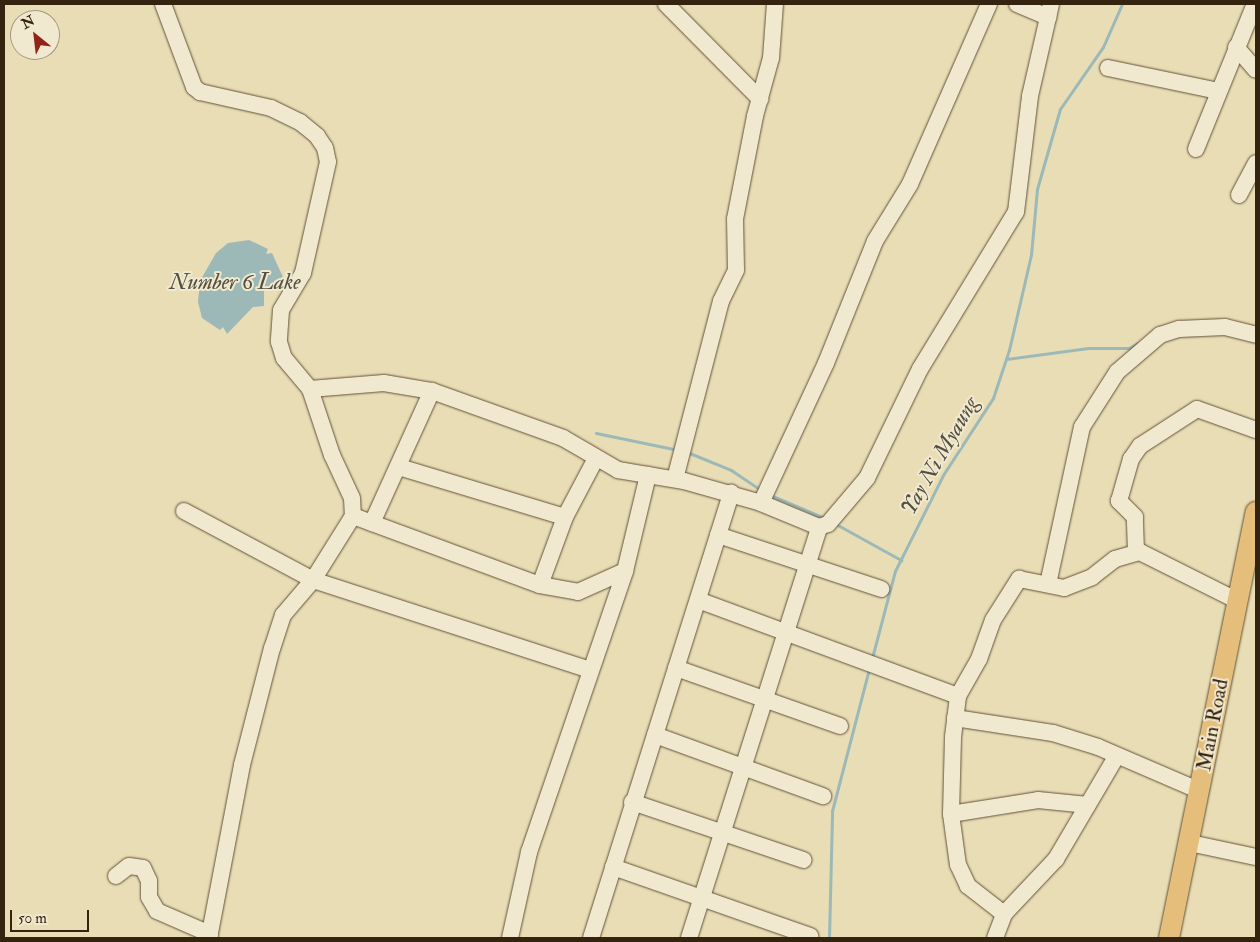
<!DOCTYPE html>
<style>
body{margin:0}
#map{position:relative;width:1260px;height:942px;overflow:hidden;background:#e9ddb5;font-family:"IM FELL Double Pica",serif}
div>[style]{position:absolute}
.water>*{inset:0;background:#9cb9b8}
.stream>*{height:3px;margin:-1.5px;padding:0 1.5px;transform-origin:1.5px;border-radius:1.5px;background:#9cb9b8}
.roads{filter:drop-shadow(0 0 1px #615238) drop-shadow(0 0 1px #615238)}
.minor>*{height:16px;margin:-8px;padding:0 8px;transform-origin:8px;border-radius:8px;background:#f1e9cf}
.major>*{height:20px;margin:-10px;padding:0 10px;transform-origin:10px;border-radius:10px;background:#e4be7a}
span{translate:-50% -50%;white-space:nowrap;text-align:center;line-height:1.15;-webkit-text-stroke:4px #f1e9cf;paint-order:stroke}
.street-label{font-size:21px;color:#34230f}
.water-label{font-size:22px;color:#535042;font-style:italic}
.frame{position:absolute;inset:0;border:5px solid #34230f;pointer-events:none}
.north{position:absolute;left:10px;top:10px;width:50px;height:50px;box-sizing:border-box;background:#f1e9cf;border:1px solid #a59a82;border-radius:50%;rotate:331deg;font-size:14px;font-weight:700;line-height:20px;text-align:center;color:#34230f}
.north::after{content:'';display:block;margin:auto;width:18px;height:22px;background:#8f2418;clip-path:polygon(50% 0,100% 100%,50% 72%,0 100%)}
.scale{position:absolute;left:10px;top:910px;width:79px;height:22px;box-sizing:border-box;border:2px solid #34230f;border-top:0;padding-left:6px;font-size:15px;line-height:18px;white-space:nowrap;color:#34230f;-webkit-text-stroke:4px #f1e9cf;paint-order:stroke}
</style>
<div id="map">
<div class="water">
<div style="clip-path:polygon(249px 240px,268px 249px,266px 254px,272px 253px,283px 277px,264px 290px,264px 306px,253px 307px,227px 334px,223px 327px,220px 330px,202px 318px,198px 302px,200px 281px,216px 253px,228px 243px)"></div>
</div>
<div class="stream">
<div style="left:1006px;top:359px;width:83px;rotate:-7.6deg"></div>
<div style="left:1088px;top:348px;width:41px"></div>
<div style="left:1129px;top:348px;width:10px;rotate:-29deg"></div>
<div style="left:596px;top:433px;width:84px;rotate:11.7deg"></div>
<div style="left:687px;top:452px;width:48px;rotate:22.2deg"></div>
<div style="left:731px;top:470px;width:36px;rotate:34deg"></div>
<div style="left:770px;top:495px;width:62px;rotate:22.8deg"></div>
<div style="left:834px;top:523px;width:77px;rotate:28.9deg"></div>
<div style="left:872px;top:658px;width:90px;rotate:-75.2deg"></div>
<div style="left:895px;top:571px;width:107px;rotate:-63.4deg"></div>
<div style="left:943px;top:475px;width:92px;rotate:-57deg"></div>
<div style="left:993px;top:398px;width:51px;rotate:-71.6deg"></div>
<div style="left:1009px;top:350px;width:98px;rotate:-77deg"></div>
<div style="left:1031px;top:255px;width:66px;rotate:-84.8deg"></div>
<div style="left:1037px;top:189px;width:83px;rotate:-74deg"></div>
<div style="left:1060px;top:109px;width:75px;rotate:-55.3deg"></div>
<div style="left:1103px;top:47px;width:47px;rotate:-66.2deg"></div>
<div style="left:829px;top:938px;width:127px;rotate:-88.6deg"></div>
<div style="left:832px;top:811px;width:147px;rotate:-75.4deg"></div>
</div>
<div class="roads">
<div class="minor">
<div style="left:163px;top:4px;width:89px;rotate:69.5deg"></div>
<div style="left:194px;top:87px;width:8px;rotate:40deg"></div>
<div style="left:200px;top:92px;width:73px;rotate:12.7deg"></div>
<div style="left:271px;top:108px;width:32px;rotate:26deg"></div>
<div style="left:300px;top:122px;width:22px;rotate:39deg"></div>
<div style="left:317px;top:136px;width:14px;rotate:56deg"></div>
<div style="left:325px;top:148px;width:14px;rotate:78deg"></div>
<div style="left:328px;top:162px;width:114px;rotate:102.7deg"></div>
<div style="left:303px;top:273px;width:43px;rotate:120.7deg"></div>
<div style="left:281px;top:310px;width:32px;rotate:94deg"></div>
<div style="left:279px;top:342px;width:17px;rotate:73deg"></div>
<div style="left:284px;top:358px;width:40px;rotate:50deg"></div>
<div style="left:310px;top:389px;width:70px;rotate:71.6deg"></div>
<div style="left:332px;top:455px;width:47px;rotate:65.1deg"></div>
<div style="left:352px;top:498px;width:18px;rotate:87deg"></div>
<div style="left:353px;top:516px;width:75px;rotate:122deg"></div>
<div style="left:313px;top:580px;width:46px;rotate:130.6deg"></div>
<div style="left:283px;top:615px;width:35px;rotate:108deg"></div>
<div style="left:272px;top:648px;width:121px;rotate:104.4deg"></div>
<div style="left:242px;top:765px;width:176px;rotate:100.8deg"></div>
<div style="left:666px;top:4px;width:134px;rotate:45.3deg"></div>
<div style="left:1017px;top:4px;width:34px;rotate:23deg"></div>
<div style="left:1236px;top:47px;width:30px;rotate:49deg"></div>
<div style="left:1108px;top:68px;width:112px;rotate:11.8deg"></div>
<div style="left:1196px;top:149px;width:157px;rotate:-67.9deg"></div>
<div style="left:1239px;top:195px;width:36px;rotate:-62deg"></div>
<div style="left:310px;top:389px;width:74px;rotate:-4.6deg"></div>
<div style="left:384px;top:383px;width:49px;rotate:9.5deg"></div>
<div style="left:432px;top:391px;width:139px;rotate:19.7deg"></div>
<div style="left:563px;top:438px;width:64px;rotate:30.2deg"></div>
<div style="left:618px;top:470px;width:67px;rotate:9.5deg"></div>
<div style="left:684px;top:481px;width:80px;rotate:15.9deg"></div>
<div style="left:761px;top:503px;width:63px;rotate:22.5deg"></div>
<div style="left:819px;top:527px;width:9px;rotate:-18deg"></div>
<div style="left:828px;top:524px;width:60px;rotate:-49.7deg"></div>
<div style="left:867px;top:478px;width:121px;rotate:-64.1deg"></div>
<div style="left:920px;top:369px;width:184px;rotate:-58.6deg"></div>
<div style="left:1016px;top:212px;width:117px;rotate:-83.1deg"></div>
<div style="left:1030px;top:96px;width:94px;rotate:-77.1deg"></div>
<div style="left:399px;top:467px;width:173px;rotate:16.8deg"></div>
<div style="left:565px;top:517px;width:64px;rotate:-62.2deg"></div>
<div style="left:675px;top:479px;width:184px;rotate:-75.5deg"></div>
<div style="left:721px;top:301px;width:34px;rotate:-64deg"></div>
<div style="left:736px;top:270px;width:51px;rotate:-91.1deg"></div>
<div style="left:735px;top:219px;width:105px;rotate:-79deg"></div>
<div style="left:755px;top:116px;width:60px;rotate:-74.6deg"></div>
<div style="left:771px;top:58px;width:54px;rotate:-85.8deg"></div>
<div style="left:761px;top:503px;width:154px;rotate:-65.1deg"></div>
<div style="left:826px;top:363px;width:131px;rotate:-68.1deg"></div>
<div style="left:875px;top:241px;width:67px;rotate:-58.4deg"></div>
<div style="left:910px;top:184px;width:197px;rotate:-66.3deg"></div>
<div style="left:184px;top:511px;width:146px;rotate:28.1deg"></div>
<div style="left:313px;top:580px;width:291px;rotate:18deg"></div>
<div style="left:353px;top:516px;width:199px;rotate:20.3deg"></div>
<div style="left:540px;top:585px;width:39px;rotate:10deg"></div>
<div style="left:578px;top:592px;width:51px;rotate:-24.1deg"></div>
<div style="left:372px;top:523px;width:145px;rotate:-65.6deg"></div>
<div style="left:718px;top:535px;width:172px;rotate:18.3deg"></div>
<div style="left:1136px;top:552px;width:35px;rotate:-92deg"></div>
<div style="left:1135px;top:517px;width:23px;rotate:-135deg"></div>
<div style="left:1119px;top:501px;width:44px;rotate:-74.1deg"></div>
<div style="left:1131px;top:459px;width:16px;rotate:-55deg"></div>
<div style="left:1140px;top:446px;width:68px;rotate:-33deg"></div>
<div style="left:1197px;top:409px;width:63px;rotate:19.6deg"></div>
<div style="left:1048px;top:584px;width:161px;rotate:-77.8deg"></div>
<div style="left:1082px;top:427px;width:65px;rotate:-57.5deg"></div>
<div style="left:1117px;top:372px;width:57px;rotate:-40.7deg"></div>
<div style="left:1160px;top:335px;width:20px;rotate:-18deg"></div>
<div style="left:1179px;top:329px;width:46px;rotate:-2.5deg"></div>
<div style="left:1225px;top:327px;width:32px;rotate:14deg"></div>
<div style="left:540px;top:585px;width:72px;rotate:-69.8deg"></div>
<div style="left:698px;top:600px;width:277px;rotate:20.3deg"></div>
<div style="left:676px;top:668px;width:174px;rotate:19.5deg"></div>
<div style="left:955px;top:718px;width:99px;rotate:8.7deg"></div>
<div style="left:1053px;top:733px;width:47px;rotate:17.3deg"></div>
<div style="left:1098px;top:747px;width:111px;rotate:23.3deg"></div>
<div style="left:655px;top:735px;width:179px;rotate:20deg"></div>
<div style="left:632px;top:802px;width:181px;rotate:18.7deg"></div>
<div style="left:951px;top:814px;width:88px;rotate:-9.1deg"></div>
<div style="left:1038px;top:800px;width:50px;rotate:5.7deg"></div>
<div style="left:1190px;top:843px;width:67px;rotate:12deg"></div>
<div style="left:613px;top:867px;width:209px;rotate:19.3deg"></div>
<div style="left:116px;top:876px;width:16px;rotate:-38deg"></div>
<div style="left:129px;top:866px;width:14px;rotate:8deg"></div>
<div style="left:143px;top:868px;width:14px;rotate:65deg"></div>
<div style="left:149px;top:881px;width:16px;rotate:90deg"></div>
<div style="left:149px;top:897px;width:16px;rotate:60deg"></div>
<div style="left:157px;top:911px;width:58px;rotate:23.5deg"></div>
<div style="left:1004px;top:914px;width:46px;rotate:-142.1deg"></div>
<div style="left:968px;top:886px;width:23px;rotate:-115deg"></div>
<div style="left:958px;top:865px;width:51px;rotate:-97.8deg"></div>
<div style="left:951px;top:814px;width:77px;rotate:-88.5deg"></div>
<div style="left:953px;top:737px;width:41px;rotate:-83deg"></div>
<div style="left:958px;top:696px;width:43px;rotate:-60.4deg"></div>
<div style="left:979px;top:659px;width:41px;rotate:-70.3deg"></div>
<div style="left:993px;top:620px;width:49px;rotate:-57.6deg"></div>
<div style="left:1019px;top:579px;width:46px;rotate:11.3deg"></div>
<div style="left:1064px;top:588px;width:30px;rotate:-21deg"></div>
<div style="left:1092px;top:577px;width:29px;rotate:-38deg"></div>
<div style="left:1115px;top:559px;width:26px;rotate:-16deg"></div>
<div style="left:1140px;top:552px;width:107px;rotate:26.6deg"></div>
<div style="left:510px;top:938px;width:88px;rotate:-77.5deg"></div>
<div style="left:529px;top:852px;width:297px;rotate:-71.1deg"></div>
<div style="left:625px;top:571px;width:99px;rotate:-76.5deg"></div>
<div style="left:591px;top:938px;width:467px;rotate:-72.5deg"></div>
<div style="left:689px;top:938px;width:431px;rotate:-72.4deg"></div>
<div style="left:995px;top:938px;width:26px;rotate:-69deg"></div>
<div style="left:1004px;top:914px;width:76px;rotate:-46.6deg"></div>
<div style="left:1056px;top:859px;width:118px;rotate:-59.5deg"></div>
</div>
<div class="major">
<div style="left:1169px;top:938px;width:435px;rotate:-78.5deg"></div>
</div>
</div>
<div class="street-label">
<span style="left:1213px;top:725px;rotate:-79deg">Main Road</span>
</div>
<div class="water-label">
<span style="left:235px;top:283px">Number 6 Lake</span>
<span style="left:940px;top:456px;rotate:-60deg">Yay Ni Myaung</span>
</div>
<div class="frame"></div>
<div class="north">N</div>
<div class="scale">50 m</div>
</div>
